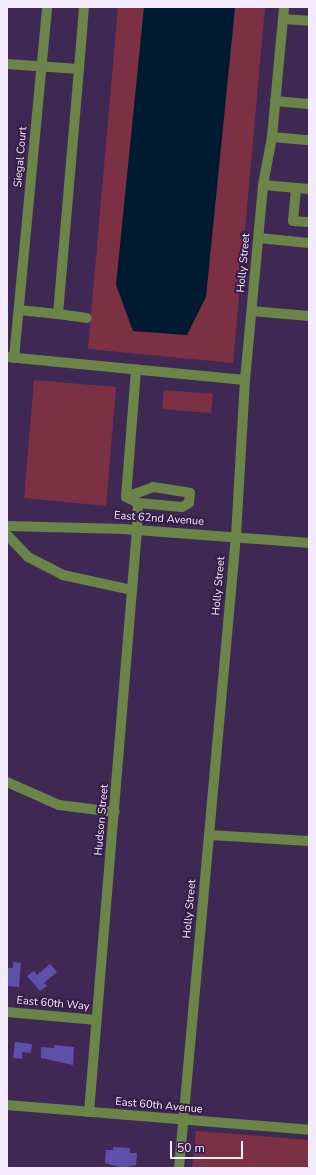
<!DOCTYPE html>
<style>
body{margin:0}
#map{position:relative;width:316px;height:1175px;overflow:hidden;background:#402855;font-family:"Nunito Sans",sans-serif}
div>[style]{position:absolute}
.green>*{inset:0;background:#7c3043}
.water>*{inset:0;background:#001a31}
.building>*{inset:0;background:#5e4fab}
.minor>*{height:10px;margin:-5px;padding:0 5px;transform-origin:5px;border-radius:5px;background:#6b8447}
span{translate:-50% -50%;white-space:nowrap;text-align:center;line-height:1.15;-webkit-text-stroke:4px #361d4a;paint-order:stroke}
.street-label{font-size:11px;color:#f3ebfc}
.frame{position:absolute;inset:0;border:8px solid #f3ebfc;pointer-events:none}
.scale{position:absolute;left:170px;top:1141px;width:73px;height:18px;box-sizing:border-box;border:2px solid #f3ebfc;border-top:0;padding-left:5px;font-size:12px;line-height:14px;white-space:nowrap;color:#f3ebfc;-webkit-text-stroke:3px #361d4a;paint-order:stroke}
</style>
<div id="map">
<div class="green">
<div style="clip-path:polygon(118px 7px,265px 7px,233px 363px,88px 349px)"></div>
<div style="clip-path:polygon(34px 380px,116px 387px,106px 506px,24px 498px)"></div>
<div style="clip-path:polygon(164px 390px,213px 394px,211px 413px,162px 409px)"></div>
<div style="clip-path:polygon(196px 1131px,309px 1140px,309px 1168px,192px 1168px)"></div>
</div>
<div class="water">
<div style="clip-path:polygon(144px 7px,235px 8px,206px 297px,187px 335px,133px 331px,116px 285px)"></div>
</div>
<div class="building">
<div style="clip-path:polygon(13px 962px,21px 963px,19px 987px,7px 986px,7px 968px,13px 968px)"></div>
<div style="clip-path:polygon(50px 964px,57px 972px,44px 983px,47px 986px,40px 991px,27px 976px,34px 971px,37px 975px)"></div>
<div style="clip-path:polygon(15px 1042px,32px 1044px,31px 1053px,22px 1052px,22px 1059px,13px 1058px)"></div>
<div style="clip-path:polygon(54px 1045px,74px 1047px,73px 1065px,41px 1058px,41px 1047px,54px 1048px)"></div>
<div style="clip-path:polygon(113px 1147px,130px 1148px,130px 1153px,137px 1153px,136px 1165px,122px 1168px,105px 1163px,106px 1150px,113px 1150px)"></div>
</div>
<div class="minor">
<div style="left:283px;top:19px;width:26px;rotate:4deg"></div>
<div style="left:7px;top:64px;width:72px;rotate:4deg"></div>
<div style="left:79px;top:69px;width:62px;rotate:-85.4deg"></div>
<div style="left:275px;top:101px;width:34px;rotate:5deg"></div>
<div style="left:272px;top:137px;width:37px;rotate:5deg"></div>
<div style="left:263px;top:185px;width:46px;rotate:5deg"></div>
<div style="left:296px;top:188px;width:33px;rotate:95deg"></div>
<div style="left:293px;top:221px;width:16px;rotate:4deg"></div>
<div style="left:259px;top:238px;width:50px;rotate:5.7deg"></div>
<div style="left:19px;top:310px;width:39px;rotate:6deg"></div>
<div style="left:58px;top:314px;width:246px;rotate:-85.1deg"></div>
<div style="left:252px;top:311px;width:57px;rotate:5deg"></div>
<div style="left:58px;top:314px;width:29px;rotate:8deg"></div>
<div style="left:7px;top:357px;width:239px;rotate:5.5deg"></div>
<div style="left:14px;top:358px;width:353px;rotate:-84.6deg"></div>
<div style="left:126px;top:497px;width:29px;rotate:-20deg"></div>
<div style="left:153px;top:487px;width:37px;rotate:9deg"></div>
<div style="left:190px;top:493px;width:10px;rotate:96deg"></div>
<div style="left:189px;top:503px;width:8px;rotate:150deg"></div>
<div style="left:182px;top:507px;width:44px;rotate:-174.8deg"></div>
<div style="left:7px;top:526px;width:116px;rotate:1.5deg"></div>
<div style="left:123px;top:529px;width:187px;rotate:4.3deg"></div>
<div style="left:7px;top:535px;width:30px;rotate:46deg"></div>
<div style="left:28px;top:557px;width:39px;rotate:27deg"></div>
<div style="left:63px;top:575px;width:71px;rotate:12.3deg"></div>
<div style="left:7px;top:782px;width:57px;rotate:23.9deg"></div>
<div style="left:59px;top:805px;width:56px;rotate:7.1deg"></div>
<div style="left:209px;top:835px;width:100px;rotate:3.4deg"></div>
<div style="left:7px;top:1012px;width:90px;rotate:5.1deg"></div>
<div style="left:7px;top:1105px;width:303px;rotate:4.7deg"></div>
<div style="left:89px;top:1112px;width:584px;rotate:-85.29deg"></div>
<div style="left:137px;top:530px;width:27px;rotate:-88deg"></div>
<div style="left:138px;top:503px;width:13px;rotate:-153deg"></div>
<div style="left:126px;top:497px;width:128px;rotate:-85.5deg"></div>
<div style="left:179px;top:1168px;width:635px;rotate:-84.85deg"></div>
<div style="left:236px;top:536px;width:156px;rotate:-86.7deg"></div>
<div style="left:245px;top:380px;width:196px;rotate:-84.7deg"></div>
<div style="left:263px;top:185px;width:49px;rotate:-79.4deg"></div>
<div style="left:272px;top:137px;width:131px;rotate:-84.7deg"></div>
</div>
<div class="street-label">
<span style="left:21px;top:157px;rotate:-85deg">Siegal Court</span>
<span style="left:244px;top:263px;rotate:-85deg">Holly Street</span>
<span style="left:159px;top:519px;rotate:4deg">East 62nd Avenue</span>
<span style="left:219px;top:586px;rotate:-85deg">Holly Street</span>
<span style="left:102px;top:820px;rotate:-85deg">Hudson Street</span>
<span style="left:190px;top:909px;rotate:-85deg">Holly Street</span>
<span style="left:53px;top:1004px;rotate:5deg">East 60th Way</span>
<span style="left:159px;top:1106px;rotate:5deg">East 60th Avenue</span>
</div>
<div class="frame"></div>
<div class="scale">50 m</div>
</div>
